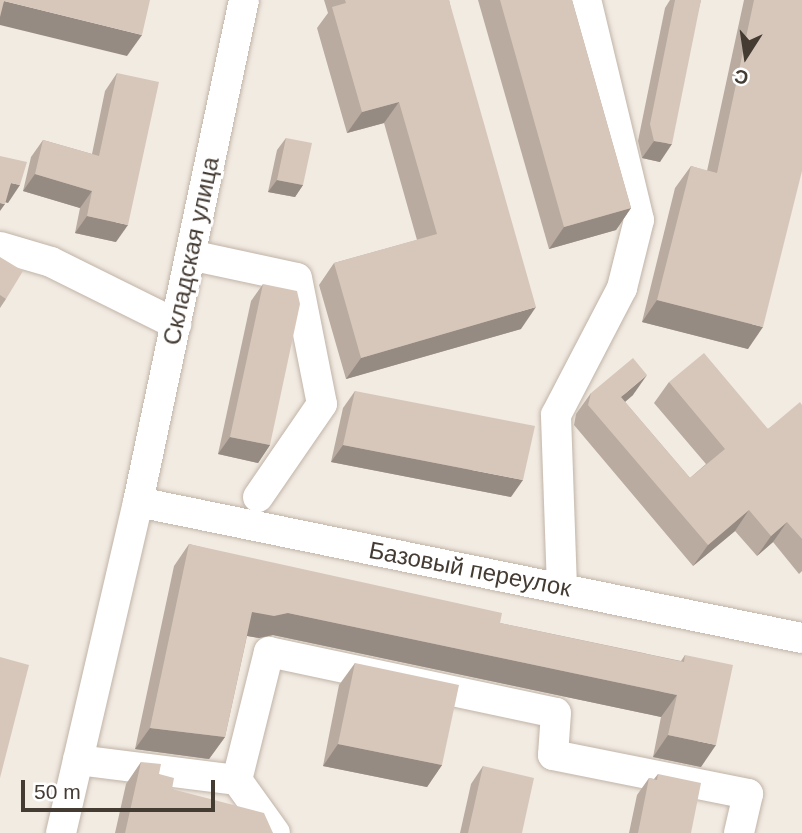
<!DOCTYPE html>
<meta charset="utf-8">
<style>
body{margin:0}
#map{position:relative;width:802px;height:833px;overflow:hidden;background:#f2ebe2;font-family:Helvetica,sans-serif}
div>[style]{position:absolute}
.roads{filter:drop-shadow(0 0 2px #c1b4a8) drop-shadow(0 0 2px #c1b4a8)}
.minor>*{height:30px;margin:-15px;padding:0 15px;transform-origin:15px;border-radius:15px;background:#fff}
.wall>*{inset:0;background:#b9aba0}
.shaded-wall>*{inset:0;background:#968b82}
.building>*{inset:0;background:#d7c7ba}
span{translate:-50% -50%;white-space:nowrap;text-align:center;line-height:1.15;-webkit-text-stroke:6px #fff;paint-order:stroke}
.street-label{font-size:24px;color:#443b33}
.north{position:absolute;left:711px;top:21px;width:70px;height:70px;-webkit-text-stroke:5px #fff;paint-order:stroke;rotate:192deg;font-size:19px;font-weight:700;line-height:28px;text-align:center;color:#443b33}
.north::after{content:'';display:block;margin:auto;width:24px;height:32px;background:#443b33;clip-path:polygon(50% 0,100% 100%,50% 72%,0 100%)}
.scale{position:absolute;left:21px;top:780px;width:194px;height:32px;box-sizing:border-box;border:4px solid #443b33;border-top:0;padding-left:9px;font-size:21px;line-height:24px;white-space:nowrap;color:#443b33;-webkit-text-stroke:5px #fff;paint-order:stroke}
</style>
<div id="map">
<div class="roads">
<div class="minor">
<div style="left:0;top:247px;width:53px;rotate:16.4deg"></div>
<div style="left:51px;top:262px;width:140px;rotate:26.4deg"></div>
<div style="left:190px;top:255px;width:109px;rotate:12.1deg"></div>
<div style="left:297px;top:278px;width:128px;rotate:78.8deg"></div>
<div style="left:322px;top:404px;width:113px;rotate:124.5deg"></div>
<div style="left:138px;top:502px;width:678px;rotate:11.58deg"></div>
<div style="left:562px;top:588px;width:173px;rotate:-92deg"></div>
<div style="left:556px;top:415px;width:143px;rotate:-62.5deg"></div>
<div style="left:622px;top:288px;width:70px;rotate:-76deg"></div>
<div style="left:639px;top:220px;width:226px;rotate:-103.5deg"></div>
<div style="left:78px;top:760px;width:160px;rotate:7.2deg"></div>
<div style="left:237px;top:780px;width:132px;rotate:-76deg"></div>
<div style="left:269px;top:652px;width:293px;rotate:12deg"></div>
<div style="left:556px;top:713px;width:42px;rotate:94.1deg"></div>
<div style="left:553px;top:755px;width:199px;rotate:11.3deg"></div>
<div style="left:748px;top:794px;width:40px;rotate:103deg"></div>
<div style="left:237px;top:780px;width:65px;rotate:54.4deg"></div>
<div style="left:61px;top:833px;width:340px;rotate:-76.9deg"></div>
<div style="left:138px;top:502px;width:513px;rotate:-78.08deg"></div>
</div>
</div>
<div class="wall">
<div style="clip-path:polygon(324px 0,449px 0,521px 329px,346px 379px,319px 285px,334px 263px,417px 240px,384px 123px,347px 133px,317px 28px,328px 13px)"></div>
<div style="clip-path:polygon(478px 0,572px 0,631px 208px,616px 230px,549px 249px)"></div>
<div style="clip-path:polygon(670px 0,701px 0,660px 162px,642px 158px,638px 141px,665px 8px)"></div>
<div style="clip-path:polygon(744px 0,802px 0,748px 349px,642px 322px,675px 188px,691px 166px,707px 171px)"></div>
<div style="clip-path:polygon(117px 73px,116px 242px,75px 233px,80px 208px,23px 191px,31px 157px,43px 140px,92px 154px,105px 91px)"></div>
<div style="clip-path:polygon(286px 138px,303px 185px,295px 197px,268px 192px,277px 150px)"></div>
<div style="clip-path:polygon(0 257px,6px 299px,0 308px)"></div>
<div style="clip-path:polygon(263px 284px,270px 445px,258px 463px,218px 454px,251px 301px)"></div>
<div style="clip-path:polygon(669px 382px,768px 429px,802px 405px,802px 571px,799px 574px,773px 542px,757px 556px,735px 531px,693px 566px,574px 425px,576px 414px,591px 393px,633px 395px,625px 402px,690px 478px,706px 464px,654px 403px)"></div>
<div style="clip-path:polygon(355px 391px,511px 497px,331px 462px,343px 408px)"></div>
<div style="clip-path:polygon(189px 544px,500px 623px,681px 661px,685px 655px,701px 767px,653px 757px,661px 717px,273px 635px,259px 638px,247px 636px,225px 737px,209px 759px,135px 749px,174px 566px)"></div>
<div style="clip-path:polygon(355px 663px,442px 765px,427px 787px,323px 766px,339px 685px)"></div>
<div style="clip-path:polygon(141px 762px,159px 774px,172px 789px,273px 833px,115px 833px,126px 784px)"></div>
<div style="clip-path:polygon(483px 766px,522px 833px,460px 833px,471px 784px)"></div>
<div style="clip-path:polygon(658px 774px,691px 833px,629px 833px,637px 795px,649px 778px,654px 779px)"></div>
</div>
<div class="shaded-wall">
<div style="clip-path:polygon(4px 1px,142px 35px,127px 56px,0 25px,0 7px)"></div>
<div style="clip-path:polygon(399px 102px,384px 123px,347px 133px,362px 112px)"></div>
<div style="clip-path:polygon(654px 141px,672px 144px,660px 162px,642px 158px)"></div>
<div style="clip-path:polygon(35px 174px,92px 191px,80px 208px,23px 191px)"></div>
<div style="clip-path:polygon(277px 180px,303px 185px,295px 197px,268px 192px)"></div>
<div style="clip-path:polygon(11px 183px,20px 185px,8px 203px,0 201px)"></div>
<div style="clip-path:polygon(0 203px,5px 204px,0 211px)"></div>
<div style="clip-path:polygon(631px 208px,616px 230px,549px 249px,564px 227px)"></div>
<div style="clip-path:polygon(87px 216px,128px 225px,116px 242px,75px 233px)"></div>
<div style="clip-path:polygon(657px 300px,763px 327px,748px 349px,642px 322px)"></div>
<div style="clip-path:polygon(536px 307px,521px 329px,346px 379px,361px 358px)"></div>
<div style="clip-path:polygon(647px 375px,633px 395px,606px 418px,621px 397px)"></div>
<div style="clip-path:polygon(230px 437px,270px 445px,258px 463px,218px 454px)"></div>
<div style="clip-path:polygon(343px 445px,523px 480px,511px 497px,331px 462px)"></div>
<div style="clip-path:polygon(749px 510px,735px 531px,693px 566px,708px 545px)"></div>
<div style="clip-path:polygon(787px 522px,773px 542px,757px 556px,771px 536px)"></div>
<div style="clip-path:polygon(252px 612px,288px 613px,677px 695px,661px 717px,273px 635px,259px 638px,236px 634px)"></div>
<div style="clip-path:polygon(150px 728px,225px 737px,209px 759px,135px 749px)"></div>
<div style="clip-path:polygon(668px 735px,716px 745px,701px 767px,653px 757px)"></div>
<div style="clip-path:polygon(338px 744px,442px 765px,427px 787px,323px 766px)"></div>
</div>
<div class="building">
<div style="clip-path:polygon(0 0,150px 0,142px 35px,4px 1px,0 17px)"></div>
<div style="clip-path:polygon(345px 0,449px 0,536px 307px,361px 358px,334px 263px,437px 234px,399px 102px,362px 112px,332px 7px,346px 3px)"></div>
<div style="clip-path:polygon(500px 0,572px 0,631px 208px,564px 227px)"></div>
<div style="clip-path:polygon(675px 0,701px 0,672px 144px,654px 141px,650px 124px)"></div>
<div style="clip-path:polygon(754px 0,802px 0,802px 171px,763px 327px,657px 300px,691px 166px,717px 173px)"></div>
<div style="clip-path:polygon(117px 73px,159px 82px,128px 225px,87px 216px,92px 191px,35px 174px,43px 140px,99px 156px)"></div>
<div style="clip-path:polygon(286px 138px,312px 143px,303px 185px,277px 180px)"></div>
<div style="clip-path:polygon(0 156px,27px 162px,20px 185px,11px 183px,5px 204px,0 203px)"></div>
<div style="clip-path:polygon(0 257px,23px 271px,6px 299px,0 295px)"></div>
<div style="clip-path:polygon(263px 284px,297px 291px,300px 304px,270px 445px,230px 437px)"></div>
<div style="clip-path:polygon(704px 353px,768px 429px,800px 402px,802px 405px,802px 539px,787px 522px,771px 536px,749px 510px,708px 545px,588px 405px,591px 393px,633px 358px,647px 375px,621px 397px,690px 478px,725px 449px,669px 382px)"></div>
<div style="clip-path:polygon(355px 391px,535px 426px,523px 480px,343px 445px)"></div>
<div style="clip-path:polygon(189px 544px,502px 613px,500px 623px,684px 662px,685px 655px,733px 665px,716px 745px,668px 735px,677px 695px,288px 613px,274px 616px,252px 612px,225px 737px,150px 728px)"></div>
<div style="clip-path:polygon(0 657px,29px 665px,0 778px)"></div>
<div style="clip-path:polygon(355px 663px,459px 685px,442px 765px,338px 744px)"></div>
<div style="clip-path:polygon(141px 762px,161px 764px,159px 774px,174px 778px,172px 789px,264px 813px,273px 833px,125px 833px)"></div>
<div style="clip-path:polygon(483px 766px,534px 778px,522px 833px,468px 833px)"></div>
<div style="clip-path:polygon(658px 774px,701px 783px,691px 833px,638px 833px,649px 778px,657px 780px)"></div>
</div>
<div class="street-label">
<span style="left:191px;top:251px;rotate:-78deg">Складская улица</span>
<span style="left:470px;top:569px;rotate:11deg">Базовый переулок</span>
</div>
<div class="north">С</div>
<div class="scale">50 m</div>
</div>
